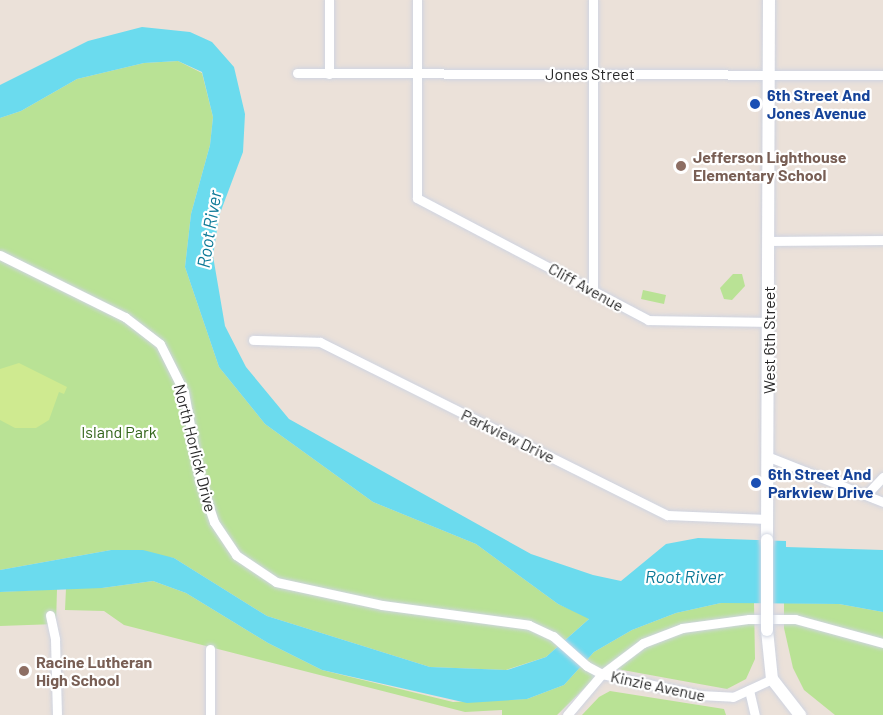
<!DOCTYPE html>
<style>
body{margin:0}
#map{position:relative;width:883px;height:715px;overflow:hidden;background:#ebe1d9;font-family:Barlow,sans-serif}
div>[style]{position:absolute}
.green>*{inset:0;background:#b9e295}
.pitch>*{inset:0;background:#cfea90}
.water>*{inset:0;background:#6bdbee}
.roads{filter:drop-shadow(0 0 2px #cfd4e1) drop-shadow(0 0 2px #cfd4e1)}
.minor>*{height:9px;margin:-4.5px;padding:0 4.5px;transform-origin:4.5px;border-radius:4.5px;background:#fff}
.tertiary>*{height:12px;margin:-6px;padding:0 6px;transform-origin:6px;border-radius:6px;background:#fff}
.bridges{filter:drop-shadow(0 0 2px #cfd4e1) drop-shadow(0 0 2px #cfd4e1)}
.tertiary-bridge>*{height:12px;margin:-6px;padding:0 6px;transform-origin:6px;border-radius:6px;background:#fff}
.dots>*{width:16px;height:16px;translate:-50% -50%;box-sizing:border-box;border:3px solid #fff;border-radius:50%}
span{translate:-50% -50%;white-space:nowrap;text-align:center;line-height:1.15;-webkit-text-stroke:4.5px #fff;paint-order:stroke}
.street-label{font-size:16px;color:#282828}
.transit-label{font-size:16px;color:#164399;font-weight:700}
.left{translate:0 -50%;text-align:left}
.education-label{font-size:16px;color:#785e54;font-weight:700}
.park-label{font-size:16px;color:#326419}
.water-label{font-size:18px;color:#0d7997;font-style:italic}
</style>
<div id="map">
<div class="green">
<div style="clip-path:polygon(178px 61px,202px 73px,213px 117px,210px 145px,191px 214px,185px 267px,219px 367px,265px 424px,373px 502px,476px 544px,558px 604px,590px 618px,546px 657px,506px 670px,430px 667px,267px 616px,174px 558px,111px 550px,0 570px,0 118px,21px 111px,77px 79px,144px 63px)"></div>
<div style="clip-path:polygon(733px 274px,742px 274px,745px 286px,732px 300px,724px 299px,720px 288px)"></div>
<div style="clip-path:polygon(643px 290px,666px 295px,664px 304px,641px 299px)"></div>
<div style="clip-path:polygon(153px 581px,186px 593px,268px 643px,322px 670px,453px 702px,527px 699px,564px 685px,594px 652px,632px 630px,676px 613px,721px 603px,754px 603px,755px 659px,746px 679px,727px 689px,606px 667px,557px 715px,502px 715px,502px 710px,465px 712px,124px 625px,104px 611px,65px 610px,66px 588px,102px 588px)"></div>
<div style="clip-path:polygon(57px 589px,56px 624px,0 626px,0 592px)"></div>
<div style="clip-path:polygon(784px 603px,839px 604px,883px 612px,883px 715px,835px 715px,804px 690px,793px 668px,784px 628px)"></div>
<div style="clip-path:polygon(610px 691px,724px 709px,726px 715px,582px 715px,599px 697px)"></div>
</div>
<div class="pitch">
<div style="clip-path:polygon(19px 363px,67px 387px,64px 394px,59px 392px,49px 420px,36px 428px,15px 428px,0 420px,0 369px)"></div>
</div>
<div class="water">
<div style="clip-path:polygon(142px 27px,190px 32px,212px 42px,234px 67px,245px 114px,243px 152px,219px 216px,213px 256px,225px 326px,246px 367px,289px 419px,531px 554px,593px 575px,621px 581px,666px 544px,698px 538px,786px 541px,786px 547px,883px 550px,883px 612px,839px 604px,721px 603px,676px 613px,632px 630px,594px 652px,564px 685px,527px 699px,467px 703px,322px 670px,268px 643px,186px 593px,153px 581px,102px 588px,0 592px,0 570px,111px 550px,143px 550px,174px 558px,267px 616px,430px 667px,507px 670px,546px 657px,589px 619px,558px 604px,476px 544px,373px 502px,265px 424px,219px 367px,185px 267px,191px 214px,210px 145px,213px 117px,202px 72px,178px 61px,144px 63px,77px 79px,21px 111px,0 118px,0 85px,88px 41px)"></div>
</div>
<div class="roads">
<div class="minor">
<div style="left:417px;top:0;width:198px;rotate:90deg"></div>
<div style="left:417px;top:198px;width:261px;rotate:27.8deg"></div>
<div style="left:648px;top:320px;width:121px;rotate:0.9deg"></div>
<div style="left:297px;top:73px;width:586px;rotate:0.2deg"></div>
<div style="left:329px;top:74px;width:74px;rotate:-90deg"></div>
<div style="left:769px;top:241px;width:114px;rotate:-0.5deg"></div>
<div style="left:0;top:255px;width:140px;rotate:26.4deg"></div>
<div style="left:125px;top:317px;width:44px;rotate:37.6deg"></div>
<div style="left:160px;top:344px;width:54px;rotate:63.4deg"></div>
<div style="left:184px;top:392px;width:89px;rotate:79.7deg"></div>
<div style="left:200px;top:480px;width:44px;rotate:71.6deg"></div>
<div style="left:214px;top:522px;width:40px;rotate:56deg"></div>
<div style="left:236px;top:555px;width:48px;rotate:34deg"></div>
<div style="left:276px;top:582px;width:108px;rotate:12.2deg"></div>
<div style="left:382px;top:605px;width:148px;rotate:7.7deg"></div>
<div style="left:529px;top:625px;width:26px;rotate:25deg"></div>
<div style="left:553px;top:636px;width:45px;rotate:41.4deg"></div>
<div style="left:587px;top:666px;width:17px;rotate:28deg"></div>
<div style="left:602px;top:674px;width:99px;rotate:12.2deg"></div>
<div style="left:699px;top:695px;width:34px;rotate:3deg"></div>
<div style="left:733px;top:697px;width:43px;rotate:-24.8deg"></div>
<div style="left:593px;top:289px;width:289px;rotate:-90deg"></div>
<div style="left:253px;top:340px;width:67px;rotate:1.7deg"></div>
<div style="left:320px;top:342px;width:388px;rotate:26.5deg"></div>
<div style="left:667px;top:515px;width:100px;rotate:2.3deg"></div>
<div style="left:769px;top:457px;width:123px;rotate:21.5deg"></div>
<div style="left:866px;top:495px;width:25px;rotate:-47deg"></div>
<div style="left:50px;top:615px;width:25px;rotate:78deg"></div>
<div style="left:55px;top:639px;width:76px;rotate:88.5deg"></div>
<div style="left:210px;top:649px;width:66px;rotate:90deg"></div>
<div style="left:749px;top:690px;width:26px;rotate:77deg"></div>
<div style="left:567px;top:715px;width:54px;rotate:-49.5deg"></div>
<div style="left:602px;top:674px;width:51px;rotate:-37.1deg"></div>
<div style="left:643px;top:643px;width:42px;rotate:-21deg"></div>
<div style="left:682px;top:628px;width:68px;rotate:-7.7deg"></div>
<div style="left:749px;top:619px;width:46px"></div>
<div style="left:795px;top:619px;width:91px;rotate:15.3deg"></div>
</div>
<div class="tertiary">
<div style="left:767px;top:540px;width:540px;rotate:-89.79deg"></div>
<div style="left:767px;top:630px;width:49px;rotate:84.2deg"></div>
<div style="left:772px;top:679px;width:46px;rotate:52.1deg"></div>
</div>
</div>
<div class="bridges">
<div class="tertiary-bridge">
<div style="left:767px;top:540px;width:90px;rotate:90deg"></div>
</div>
</div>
<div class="dots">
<div style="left:755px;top:104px;background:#1a4fb4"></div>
<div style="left:681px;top:166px;background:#8d6e63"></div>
<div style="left:756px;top:483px;background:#1a4fb4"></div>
<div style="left:24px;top:671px;background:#8d6e63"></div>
</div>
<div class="street-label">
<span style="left:590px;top:74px">Jones Street</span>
<span style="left:586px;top:287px;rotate:29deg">Cliff Avenue</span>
<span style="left:769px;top:340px;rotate:-90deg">West 6th Street</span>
<span style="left:508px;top:436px;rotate:26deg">Parkview Drive</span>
<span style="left:195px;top:448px;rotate:76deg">North Horlick Drive</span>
<span style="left:658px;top:686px;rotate:12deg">Kinzie Avenue</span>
</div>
<div class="transit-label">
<span class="left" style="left:767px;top:104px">6th Street And<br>Jones Avenue</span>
<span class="left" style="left:768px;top:483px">6th Street And<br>Parkview Drive</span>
</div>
<div class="education-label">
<span class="left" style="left:693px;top:166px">Jefferson Lighthouse<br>Elementary School</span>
<span class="left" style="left:36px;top:671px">Racine Lutheran<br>High School</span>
</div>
<div class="park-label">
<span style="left:119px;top:432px">Island Park</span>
</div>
<div class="water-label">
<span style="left:209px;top:229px;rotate:-81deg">Root River</span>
<span style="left:684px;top:576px">Root River</span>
</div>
</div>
